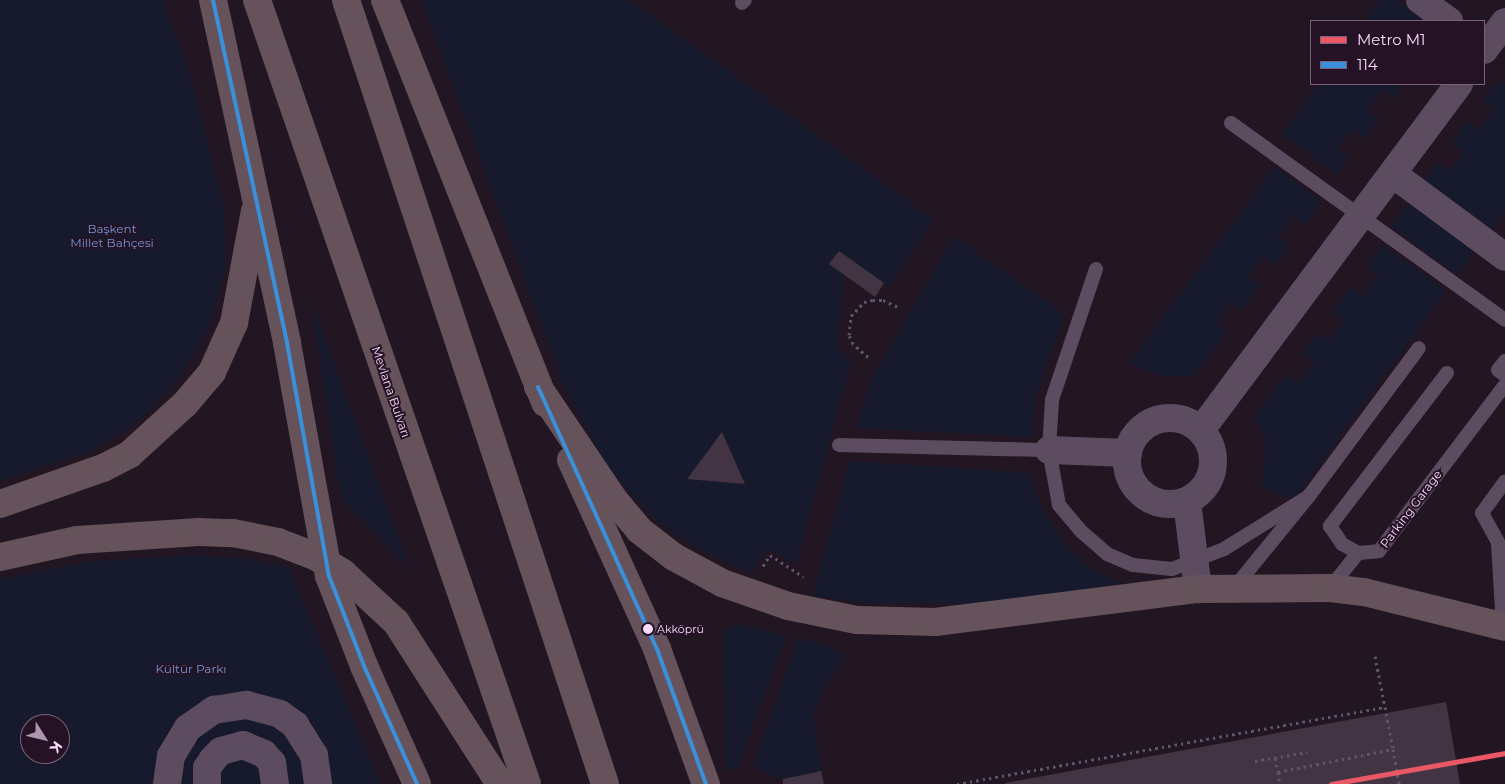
<!DOCTYPE html>
<meta charset="utf-8">
<style>
body{margin:0}
#map{position:relative;width:1505px;height:784px;overflow:hidden;background:#211621;font-family:Montserrat,sans-serif}
div>[style]{position:absolute}
.green>*{inset:0;background:#171a2d}
.building>*{inset:0;background:#423442}
.path>*{height:3px;margin-top:-1.5px;transform-origin:0;background:repeating-linear-gradient(90deg,#5d556d 0 2.5px,transparent 0 6.5px)}
.lane>*{height:14px;margin:-7px;padding:0 7px;transform-origin:7px;border-radius:7px;background:#5d4c60}
.street>*{height:28px;margin:-14px;padding:0 14px;transform-origin:14px;border-radius:14px;background:#5d4c60}
.street>.ring{margin:-14px;padding:0;box-sizing:content-box;background:none;border:28px solid #5d4c60;border-radius:50%}
.highway>*{height:28px;margin:-14px;padding:0 14px;transform-origin:14px;border-radius:14px;background:#65525a}
.highway-bridge>*{height:28px;margin:-14px;padding:0 14px;transform-origin:14px;border-radius:14px;background:#65525a}
.bus-1>*{height:4px;margin:-2px;padding:0 2px;transform-origin:2px;border-radius:2px;background:#3a90db}
.metro-1>*{height:5px;margin:-2.5px;padding:0 2.5px;transform-origin:2.5px;border-radius:2.5px;background:#e95864}
.dots>*{width:14px;height:14px;translate:-50% -50%;box-sizing:border-box;border:2px solid #251225;border-radius:50%}
span{translate:-50% -50%;white-space:nowrap;text-align:center;line-height:1.15;-webkit-text-stroke:4px #251225;paint-order:stroke}
.bus-label{font-size:11px;color:#f9dafb}
.left{translate:0 -50%;text-align:left}
.park-label{font-size:12px;color:#6c98d5}
.street-label{font-size:12px;color:#f9dafb}
.legend{position:absolute;left:1310px;top:20px;width:175px;height:65px;box-sizing:border-box;background:#251225;border:1px solid #7a627b;margin:0;padding:6px 9px;list-style:none;font-size:15px;color:#f9dafb}
.legend li{display:flex;align-items:center;gap:10px;height:25px}
.legend b{width:25px;border:1px solid #7a627b}
.north{position:absolute;left:20px;top:714px;width:50px;height:50px;box-sizing:border-box;background:#251225;border:1px solid #7a627b;border-radius:50%;rotate:126deg;font-size:14px;font-weight:700;line-height:20px;text-align:center;color:#f9dafb}
.north::after{content:'';display:block;margin:auto;width:18px;height:22px;background:#ad95af;clip-path:polygon(50% 0,100% 100%,50% 72%,0 100%)}
</style>
<div id="map">
<div class="green">
<div style="clip-path:polygon(0 0,163px 0,191px 78px,224px 205px,226px 267px,210px 325px,179px 378px,142px 419px,92px 451px,0 481px)"></div>
<div style="clip-path:polygon(421px 0,630px 0,934px 220px,889px 287px,839px 252px,845px 275px,837px 346px,851px 362px,796px 565px,768px 548px,750px 573px,696px 548px,660px 524px,608px 469px,563px 384px)"></div>
<div style="clip-path:polygon(1381px 0,1398px 0,1427px 21px,1365px 21px)"></div>
<div style="clip-path:polygon(1499px 80px,1505px 84px,1505px 210px,1488px 234px,1421px 185px,1437px 163px,1449px 171px,1463px 152px,1452px 143px,1467px 122px,1479px 131px,1494px 110px,1483px 101px)"></div>
<div style="clip-path:polygon(1319px 84px,1404px 84px,1394px 98px,1382px 90px,1366px 110px,1378px 119px,1364px 138px,1353px 130px,1338px 149px,1349px 158px,1337px 175px,1282px 134px)"></div>
<div style="clip-path:polygon(1275px 167px,1322px 201px,1306px 224px,1294px 215px,1279px 236px,1290px 245px,1275px 265px,1264px 257px,1248px 278px,1260px 286px,1242px 310px,1231px 302px,1216px 322px,1227px 331px,1194px 376px,1161px 376px,1129px 363px)"></div>
<div style="clip-path:polygon(1411px 199px,1477px 248px,1457px 275px,1391px 226px)"></div>
<div style="clip-path:polygon(954px 236px,1065px 315px,1035px 398px,1033px 437px,856px 428px,871px 380px)"></div>
<div style="clip-path:polygon(1383px 245px,1446px 291px,1294px 499px,1262px 487px,1266px 438px,1254px 417px,1286px 374px,1298px 383px,1313px 362px,1302px 353px,1317px 333px,1329px 341px,1344px 321px,1333px 312px,1350px 288px,1362px 296px,1378px 276px,1366px 267px)"></div>
<div style="clip-path:polygon(310px 298px,410px 569px,341px 498px)"></div>
<div style="clip-path:polygon(849px 461px,1030px 473px,1039px 502px,1068px 548px,1091px 569px,1124px 583px,989px 604px,873px 604px,813px 596px)"></div>
<div style="clip-path:polygon(evenodd,184px 555px,245px 558px,289px 568px,381px 784px,0 784px,0 579px,86px 562px,184px 555px,30px 724px,60px 724px,60px 754px,30px 754px,30px 724px)"></div>
<div style="clip-path:polygon(737px 624px,786px 636px,738px 767px,731px 771px,726px 769px,723px 634px,727px 628px)"></div>
<div style="clip-path:polygon(798px 638px,832px 647px,846px 656px,828px 681px,813px 712px,821px 771px,783px 779px,753px 766px)"></div>
</div>
<div class="building">
<div style="clip-path:polygon(839px 251px,884px 283px,875px 297px,829px 264px)"></div>
<div style="clip-path:polygon(722px 432px,745px 484px,687px 479px)"></div>
<div style="clip-path:polygon(1446px 702px,1460px 784px,1005px 784px,1005px 783px)"></div>
<div style="clip-path:polygon(821px 771px,824px 784px,783px 784px,783px 779px)"></div>
</div>
<div class="path">
<div style="left:868px;top:357px;width:20px;rotate:-139deg"></div>
<div style="left:853px;top:344px;width:10px;rotate:-114deg"></div>
<div style="left:849px;top:335px;width:19px;rotate:-84deg"></div>
<div style="left:851px;top:316px;width:19px;rotate:-47deg"></div>
<div style="left:864px;top:302px;width:9px;rotate:-13deg"></div>
<div style="left:873px;top:300px;width:10px"></div>
<div style="left:883px;top:300px;width:17px;rotate:25deg"></div>
<div style="left:763px;top:566px;width:13px;rotate:-58deg"></div>
<div style="left:770px;top:555px;width:40px;rotate:32.9deg"></div>
<div style="left:1375px;top:656px;width:95px;rotate:79deg"></div>
<div style="left:1275px;top:758px;width:14px;rotate:78deg"></div>
<div style="left:1278px;top:772px;width:117px;rotate:-11.3deg"></div>
<div style="left:1393px;top:749px;width:36px;rotate:80deg"></div>
<div style="left:1255px;top:761px;width:53px;rotate:-9.8deg"></div>
<div style="left:1278px;top:772px;width:12px;rotate:81deg"></div>
<div style="left:957px;top:784px;width:434px;rotate:-10.2deg"></div>
</div>
<div class="lane">
<div style="left:742px;top:3px;width:4px;rotate:-45deg"></div>
<div style="left:1231px;top:123px;width:337px;rotate:35.7deg"></div>
<div style="left:1096px;top:269px;width:138px;rotate:108.6deg"></div>
<div style="left:1052px;top:400px;width:50px;rotate:93.4deg"></div>
<div style="left:1049px;top:450px;width:56px;rotate:79.7deg"></div>
<div style="left:1059px;top:505px;width:35px;rotate:50deg"></div>
<div style="left:1082px;top:532px;width:33px;rotate:41deg"></div>
<div style="left:1107px;top:554px;width:28px;rotate:23deg"></div>
<div style="left:1133px;top:565px;width:39px;rotate:6deg"></div>
<div style="left:1172px;top:569px;width:56px;rotate:-21deg"></div>
<div style="left:1224px;top:549px;width:100px;rotate:-31.9deg"></div>
<div style="left:1505px;top:361px;width:11px;rotate:128deg"></div>
<div style="left:1498px;top:370px;width:9px;rotate:36deg"></div>
<div style="left:1447px;top:373px;width:193px;rotate:127.4deg"></div>
<div style="left:1330px;top:526px;width:22px;rotate:56deg"></div>
<div style="left:1342px;top:544px;width:18px;rotate:29deg"></div>
<div style="left:1358px;top:553px;width:21px;rotate:-5deg"></div>
<div style="left:1379px;top:551px;width:208px;rotate:-52.8deg"></div>
<div style="left:839px;top:445px;width:210px;rotate:1.4deg"></div>
<div style="left:1234px;top:588px;width:119px;rotate:-50.8deg"></div>
<div style="left:1309px;top:496px;width:184px;rotate:-53.4deg"></div>
<div style="left:1330px;top:588px;width:45px;rotate:-51.3deg"></div>
<div style="left:1503px;top:627px;width:85px;rotate:-93.4deg"></div>
<div style="left:1498px;top:542px;width:33px;rotate:-119deg"></div>
<div style="left:1482px;top:513px;width:39px;rotate:-54deg"></div>
</div>
<div class="street">
<div style="left:1420px;top:0;width:36px;rotate:36deg"></div>
<div style="left:1484px;top:50px;width:35px;rotate:-53deg"></div>
<div style="left:1393px;top:174px;width:139px;rotate:36.5deg"></div>
<div class="ring" style="left:1127px;top:418px;width:58px;height:58px"></div>
<div style="left:1201px;top:430px;width:432px;rotate:-53.3deg"></div>
<div style="left:1049px;top:450px;width:79px;rotate:2.2deg"></div>
<div style="left:1187px;top:502px;width:88px;rotate:82.8deg"></div>
<div style="left:167px;top:784px;width:28px;rotate:-82deg"></div>
<div style="left:171px;top:756px;width:33px;rotate:-59deg"></div>
<div style="left:188px;top:728px;width:32px;rotate:-35deg"></div>
<div style="left:214px;top:710px;width:33px;rotate:-9deg"></div>
<div style="left:247px;top:705px;width:34px;rotate:15deg"></div>
<div style="left:280px;top:714px;width:19px;rotate:36deg"></div>
<div style="left:295px;top:725px;width:36px;rotate:58deg"></div>
<div style="left:314px;top:755px;width:29px;rotate:82deg"></div>
<div style="left:207px;top:784px;width:16px;rotate:-90deg"></div>
<div style="left:207px;top:768px;width:11px;rotate:-56deg"></div>
<div style="left:213px;top:759px;width:11px;rotate:-45deg"></div>
<div style="left:221px;top:751px;width:23px;rotate:-15deg"></div>
<div style="left:243px;top:745px;width:23px;rotate:23deg"></div>
<div style="left:264px;top:754px;width:12px;rotate:48deg"></div>
<div style="left:272px;top:763px;width:21px;rotate:82deg"></div>
</div>
<div class="highway">
<div style="left:213px;top:0;width:351px;rotate:77.8deg"></div>
<div style="left:287px;top:343px;width:237px;rotate:79.8deg"></div>
<div style="left:329px;top:576px;width:97px;rotate:68.7deg"></div>
<div style="left:364px;top:666px;width:129px;rotate:65.8deg"></div>
<div style="left:257px;top:0;width:829px;rotate:71deg"></div>
<div style="left:346px;top:0;width:826px;rotate:71.72deg"></div>
<div style="left:385px;top:0;width:434px;rotate:68.3deg"></div>
<div style="left:538px;top:387px;width:138px;rotate:56deg"></div>
<div style="left:615px;top:501px;width:38px;rotate:50deg"></div>
<div style="left:639px;top:530px;width:44px;rotate:37.6deg"></div>
<div style="left:674px;top:557px;width:55px;rotate:28.4deg"></div>
<div style="left:722px;top:583px;width:70px;rotate:19.2deg"></div>
<div style="left:788px;top:606px;width:70px;rotate:11.5deg"></div>
<div style="left:857px;top:620px;width:78px;rotate:1.5deg"></div>
<div style="left:935px;top:622px;width:265px;rotate:-7.2deg"></div>
<div style="left:1198px;top:589px;width:132px;rotate:-0.4deg"></div>
<div style="left:1330px;top:588px;width:34px;rotate:7deg"></div>
<div style="left:1364px;top:592px;width:145px;rotate:13.9deg"></div>
<div style="left:571px;top:460px;width:208px;rotate:65.5deg"></div>
<div style="left:657px;top:649px;width:144px;rotate:70.1deg"></div>
<div style="left:0;top:504px;width:109px;rotate:-19.3deg"></div>
<div style="left:103px;top:468px;width:30px;rotate:-27deg"></div>
<div style="left:130px;top:454px;width:74px;rotate:-42.3deg"></div>
<div style="left:185px;top:404px;width:42px;rotate:-49.8deg"></div>
<div style="left:212px;top:372px;width:54px;rotate:-65.8deg"></div>
<div style="left:234px;top:323px;width:114px;rotate:-79.4deg"></div>
<div style="left:0;top:557px;width:79px;rotate:-12.4deg"></div>
</div>
<div class="highway-bridge">
<div style="left:77px;top:540px;width:122px;rotate:-3.8deg"></div>
<div style="left:199px;top:532px;width:34px;rotate:2deg"></div>
<div style="left:233px;top:533px;width:46px;rotate:11.3deg"></div>
<div style="left:278px;top:542px;width:40px;rotate:21deg"></div>
<div style="left:315px;top:556px;width:33px;rotate:31deg"></div>
<div style="left:343px;top:573px;width:72px;rotate:42.8deg"></div>
<div style="left:396px;top:622px;width:193px;rotate:57.3deg"></div>
</div>
<div class="bus-1">
<div style="left:213px;top:0;width:351px;rotate:77.8deg"></div>
<div style="left:287px;top:343px;width:237px;rotate:79.8deg"></div>
<div style="left:329px;top:576px;width:97px;rotate:68.7deg"></div>
<div style="left:364px;top:666px;width:129px;rotate:65.8deg"></div>
<div style="left:538px;top:387px;width:288px;rotate:65.6deg"></div>
<div style="left:657px;top:649px;width:144px;rotate:70.1deg"></div>
</div>
<div class="metro-1">
<div style="left:1331px;top:784px;width:177px;rotate:-10.1deg"></div>
</div>
<div class="dots">
<div style="left:648px;top:629px;background:#f9dafb"></div>
</div>
<div class="bus-label">
<span class="left" style="left:657px;top:629px">Akköprü</span>
</div>
<div class="park-label">
<span style="left:112px;top:236px">Başkent<br>Millet Bahçesi</span>
<span style="left:191px;top:669px">Kültür Parkı</span>
</div>
<div class="street-label">
<span style="left:391px;top:392px;rotate:71deg">Mevlana Bulvarı</span>
<span style="left:1411px;top:509px;rotate:-53deg">Parking Garage</span>
</div>
<ul class="legend">
<li><b style="height:6px;background:#e95864"></b>Metro M1</li>
<li><b style="height:6px;background:#3a90db"></b>114</li>
</ul>
<div class="north">K</div>
</div>
